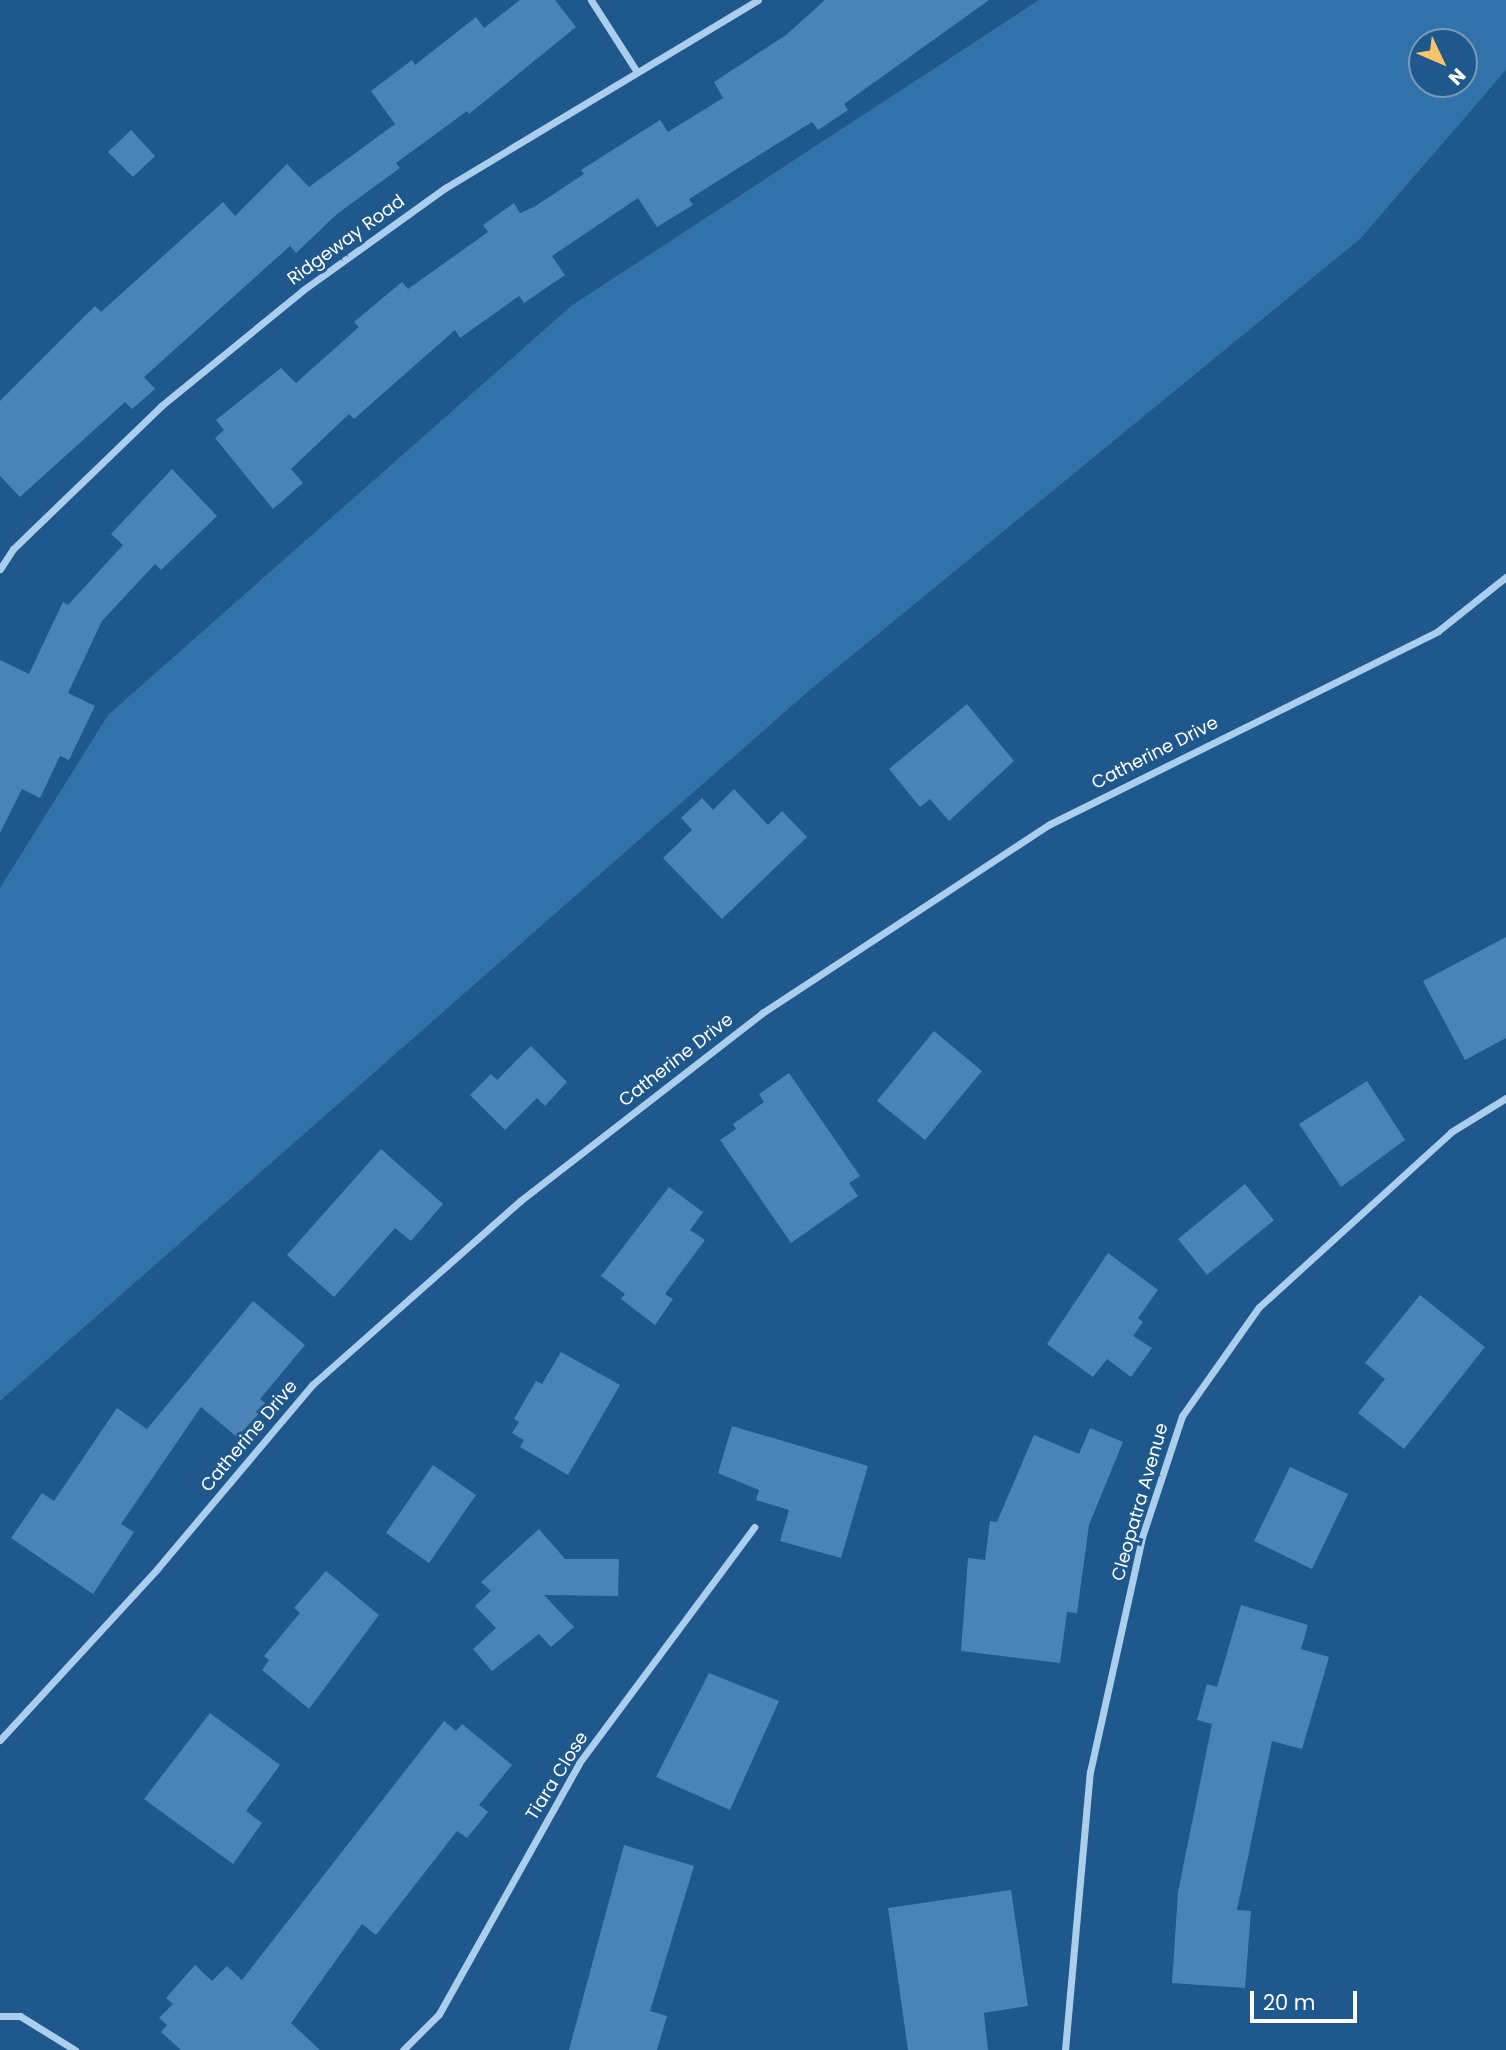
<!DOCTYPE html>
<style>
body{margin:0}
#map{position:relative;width:1506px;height:2050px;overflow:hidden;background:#1e588c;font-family:Poppins,sans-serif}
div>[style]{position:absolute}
.green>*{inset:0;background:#3272aa}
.building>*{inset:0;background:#4a84b6}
.street>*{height:7px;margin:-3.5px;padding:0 3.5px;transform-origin:3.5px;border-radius:3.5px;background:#abceec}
span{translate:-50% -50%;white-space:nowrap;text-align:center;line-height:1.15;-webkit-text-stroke:6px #1e588c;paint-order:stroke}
.street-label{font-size:18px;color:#fff}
.north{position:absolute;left:1408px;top:28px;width:70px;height:70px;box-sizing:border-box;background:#1e588c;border:2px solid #789bba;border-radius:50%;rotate:134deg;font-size:19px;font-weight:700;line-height:28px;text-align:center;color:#fff}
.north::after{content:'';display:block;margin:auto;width:24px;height:32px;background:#fbc46a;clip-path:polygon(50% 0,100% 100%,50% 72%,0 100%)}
.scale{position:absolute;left:1250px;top:1991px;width:107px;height:32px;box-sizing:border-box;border:4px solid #fff;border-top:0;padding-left:9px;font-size:21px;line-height:24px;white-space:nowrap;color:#fff;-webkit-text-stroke:5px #1e588c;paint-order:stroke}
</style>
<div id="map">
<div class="green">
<div style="clip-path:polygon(evenodd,1039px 0,1506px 0,1506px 70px,1360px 239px,811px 689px,0 1401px,0 888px,108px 715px,571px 306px,1039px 0,1422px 42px,1464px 42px,1464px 84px,1422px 84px,1422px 42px)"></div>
</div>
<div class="building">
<div style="clip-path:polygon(520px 0,555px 0,576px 27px,469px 114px,467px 111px,396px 163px,400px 168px,337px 214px,296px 253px,290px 246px,144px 377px,155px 389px,132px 409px,125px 402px,20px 497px,0 476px,0 401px,95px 306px,101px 312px,223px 202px,235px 216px,287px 164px,309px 187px,395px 124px,371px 91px,412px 60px,415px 65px,476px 17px,484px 28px)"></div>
<div style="clip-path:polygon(825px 0,989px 0,844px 104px,848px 110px,818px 130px,812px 122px,689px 199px,693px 205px,657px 227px,638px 198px,552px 256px,565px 275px,524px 303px,519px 296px,460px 338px,455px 330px,354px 419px,349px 414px,291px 469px,303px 483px,273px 509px,215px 438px,224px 430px,216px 420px,281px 368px,296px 383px,359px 327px,354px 322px,402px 282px,408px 289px,488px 232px,483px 225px,514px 203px,520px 213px,534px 207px,584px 174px,581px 170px,660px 120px,668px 132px,723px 98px,714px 82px,786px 35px)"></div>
<div style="clip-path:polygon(131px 130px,155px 156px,133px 177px,108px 152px)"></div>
<div style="clip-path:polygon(172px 469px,217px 516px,161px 570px,155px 564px,102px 621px,68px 693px,95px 706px,69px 760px,60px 756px,40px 798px,22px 789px,0 833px,0 660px,29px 674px,63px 602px,68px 605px,123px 545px,111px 534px)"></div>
<div style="clip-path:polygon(967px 704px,1014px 761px,949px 821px,930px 799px,920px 807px,889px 769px)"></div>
<div style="clip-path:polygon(734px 789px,768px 825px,782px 811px,807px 837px,722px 919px,663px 858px,692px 830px,681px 818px,702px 798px,713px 810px)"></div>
<div style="clip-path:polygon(1506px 937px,1506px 1038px,1465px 1060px,1423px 981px)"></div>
<div style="clip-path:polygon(934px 1031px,982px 1071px,925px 1140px,877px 1101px)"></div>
<div style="clip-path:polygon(531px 1046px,567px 1082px,545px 1106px,537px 1098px,505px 1130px,470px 1095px,491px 1074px,497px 1080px)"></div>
<div style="clip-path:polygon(789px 1073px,860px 1176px,849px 1183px,858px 1196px,791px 1243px,720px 1140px,736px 1129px,733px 1124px,764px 1102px,759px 1094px)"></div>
<div style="clip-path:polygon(1367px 1081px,1405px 1140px,1341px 1187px,1299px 1124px)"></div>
<div style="clip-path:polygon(381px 1149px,443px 1204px,411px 1241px,395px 1228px,334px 1297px,287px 1255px)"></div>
<div style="clip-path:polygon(1245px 1184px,1274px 1220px,1207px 1275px,1178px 1239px)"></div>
<div style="clip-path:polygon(669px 1187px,703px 1212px,690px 1230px,705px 1240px,665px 1294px,673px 1299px,655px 1325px,621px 1299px,625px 1294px,601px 1276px)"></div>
<div style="clip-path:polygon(1108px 1253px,1158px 1290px,1138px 1318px,1143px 1322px,1133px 1336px,1152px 1348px,1131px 1377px,1107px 1359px,1093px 1377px,1047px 1344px)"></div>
<div style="clip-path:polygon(1420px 1295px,1485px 1347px,1404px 1449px,1358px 1413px,1385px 1379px,1365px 1363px)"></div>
<div style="clip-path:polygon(253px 1301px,305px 1345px,260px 1399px,267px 1405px,237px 1437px,201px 1407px,121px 1524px,134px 1532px,93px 1594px,11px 1538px,42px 1493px,54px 1501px,117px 1408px,147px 1429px)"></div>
<div style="clip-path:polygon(561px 1352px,620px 1385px,568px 1475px,520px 1447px,524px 1440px,512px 1433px,519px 1422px,514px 1419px,536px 1381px,542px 1384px)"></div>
<div style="clip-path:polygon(732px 1426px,868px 1466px,841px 1558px,780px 1541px,789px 1510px,756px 1500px,759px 1490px,718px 1473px)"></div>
<div style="clip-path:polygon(1090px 1428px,1123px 1442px,1089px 1525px,1077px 1613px,1067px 1612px,1060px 1663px,961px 1651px,968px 1558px,985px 1560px,990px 1521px,997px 1522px,1034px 1435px,1079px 1454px)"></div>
<div style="clip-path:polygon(433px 1465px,476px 1495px,429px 1563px,386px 1533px)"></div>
<div style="clip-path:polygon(1290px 1467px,1348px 1494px,1312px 1569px,1254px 1541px)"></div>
<div style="clip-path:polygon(539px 1529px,565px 1559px,619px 1559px,618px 1596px,544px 1595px,574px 1627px,551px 1647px,539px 1634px,492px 1671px,473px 1649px,496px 1628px,475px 1606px,491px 1591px,481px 1582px)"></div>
<div style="clip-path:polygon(326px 1571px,379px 1615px,309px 1709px,262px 1670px,269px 1660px,264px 1656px,300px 1613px,294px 1608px)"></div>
<div style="clip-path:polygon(1241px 1605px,1308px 1625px,1301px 1649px,1329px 1657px,1302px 1749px,1272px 1741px,1237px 1910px,1251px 1911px,1245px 1988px,1172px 1983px,1178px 1892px,1212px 1724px,1197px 1720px,1207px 1684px,1217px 1687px)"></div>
<div style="clip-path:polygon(709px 1673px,779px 1701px,730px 1810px,656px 1777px)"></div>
<div style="clip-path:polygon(210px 1713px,280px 1765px,246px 1811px,262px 1823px,233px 1864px,144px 1799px)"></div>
<div style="clip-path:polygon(444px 1721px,456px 1731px,462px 1724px,512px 1765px,479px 1805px,488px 1812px,467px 1838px,457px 1831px,376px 1935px,362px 1924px,291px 2023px,320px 2050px,181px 2050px,161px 2032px,167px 2025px,159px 2018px,173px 2004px,166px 1998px,195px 1965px,212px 1981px,227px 1966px,242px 1980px)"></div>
<div style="clip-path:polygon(624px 1845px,694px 1866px,650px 2011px,667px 2016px,657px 2050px,569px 2050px)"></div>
<div style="clip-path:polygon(1011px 1890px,1028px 2006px,984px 2013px,988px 2050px,908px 2050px,888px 1908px)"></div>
</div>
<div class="street">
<div style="left:591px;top:0;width:85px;rotate:57.4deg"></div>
<div style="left:0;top:569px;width:24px;rotate:-57deg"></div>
<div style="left:13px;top:549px;width:206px;rotate:-44deg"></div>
<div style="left:161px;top:406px;width:183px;rotate:-39.2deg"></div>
<div style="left:303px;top:290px;width:175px;rotate:-35.7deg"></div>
<div style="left:445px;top:188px;width:365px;rotate:-31deg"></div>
<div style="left:0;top:1740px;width:232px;rotate:-47.4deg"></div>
<div style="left:157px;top:1569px;width:241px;rotate:-49.9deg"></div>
<div style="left:312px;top:1385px;width:278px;rotate:-41.5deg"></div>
<div style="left:520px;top:1201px;width:306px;rotate:-37.8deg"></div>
<div style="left:762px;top:1013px;width:344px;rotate:-33.3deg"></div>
<div style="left:1050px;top:824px;width:433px;rotate:-26.4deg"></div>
<div style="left:1438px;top:631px;width:87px;rotate:-38.5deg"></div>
<div style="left:0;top:2016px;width:20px"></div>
<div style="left:20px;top:2016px;width:65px;rotate:31.7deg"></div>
<div style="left:403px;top:2050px;width:51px;rotate:-45deg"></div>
<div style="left:439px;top:2014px;width:287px;rotate:-60.8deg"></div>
<div style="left:579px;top:1763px;width:294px;rotate:-53.4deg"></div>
<div style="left:1065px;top:2050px;width:279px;rotate:-84.9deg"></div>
<div style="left:1090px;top:1772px;width:241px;rotate:-77.5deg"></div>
<div style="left:1142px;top:1537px;width:127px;rotate:-71.7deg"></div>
<div style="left:1182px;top:1416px;width:133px;rotate:-54.8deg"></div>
<div style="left:1259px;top:1307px;width:260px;rotate:-42.3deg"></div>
<div style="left:1451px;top:1132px;width:65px;rotate:-31.7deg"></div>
</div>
<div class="street-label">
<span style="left:346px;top:240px;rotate:-36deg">Ridgeway Road</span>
<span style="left:1155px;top:753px;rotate:-27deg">Catherine Drive</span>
<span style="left:676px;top:1060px;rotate:-38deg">Catherine Drive</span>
<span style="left:249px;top:1436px;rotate:-50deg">Catherine Drive</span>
<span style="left:1140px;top:1502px;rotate:-74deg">Cleopatra Avenue</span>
<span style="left:557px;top:1776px;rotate:-58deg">Tiara Close</span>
</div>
<div class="north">N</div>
<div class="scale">20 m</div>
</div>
